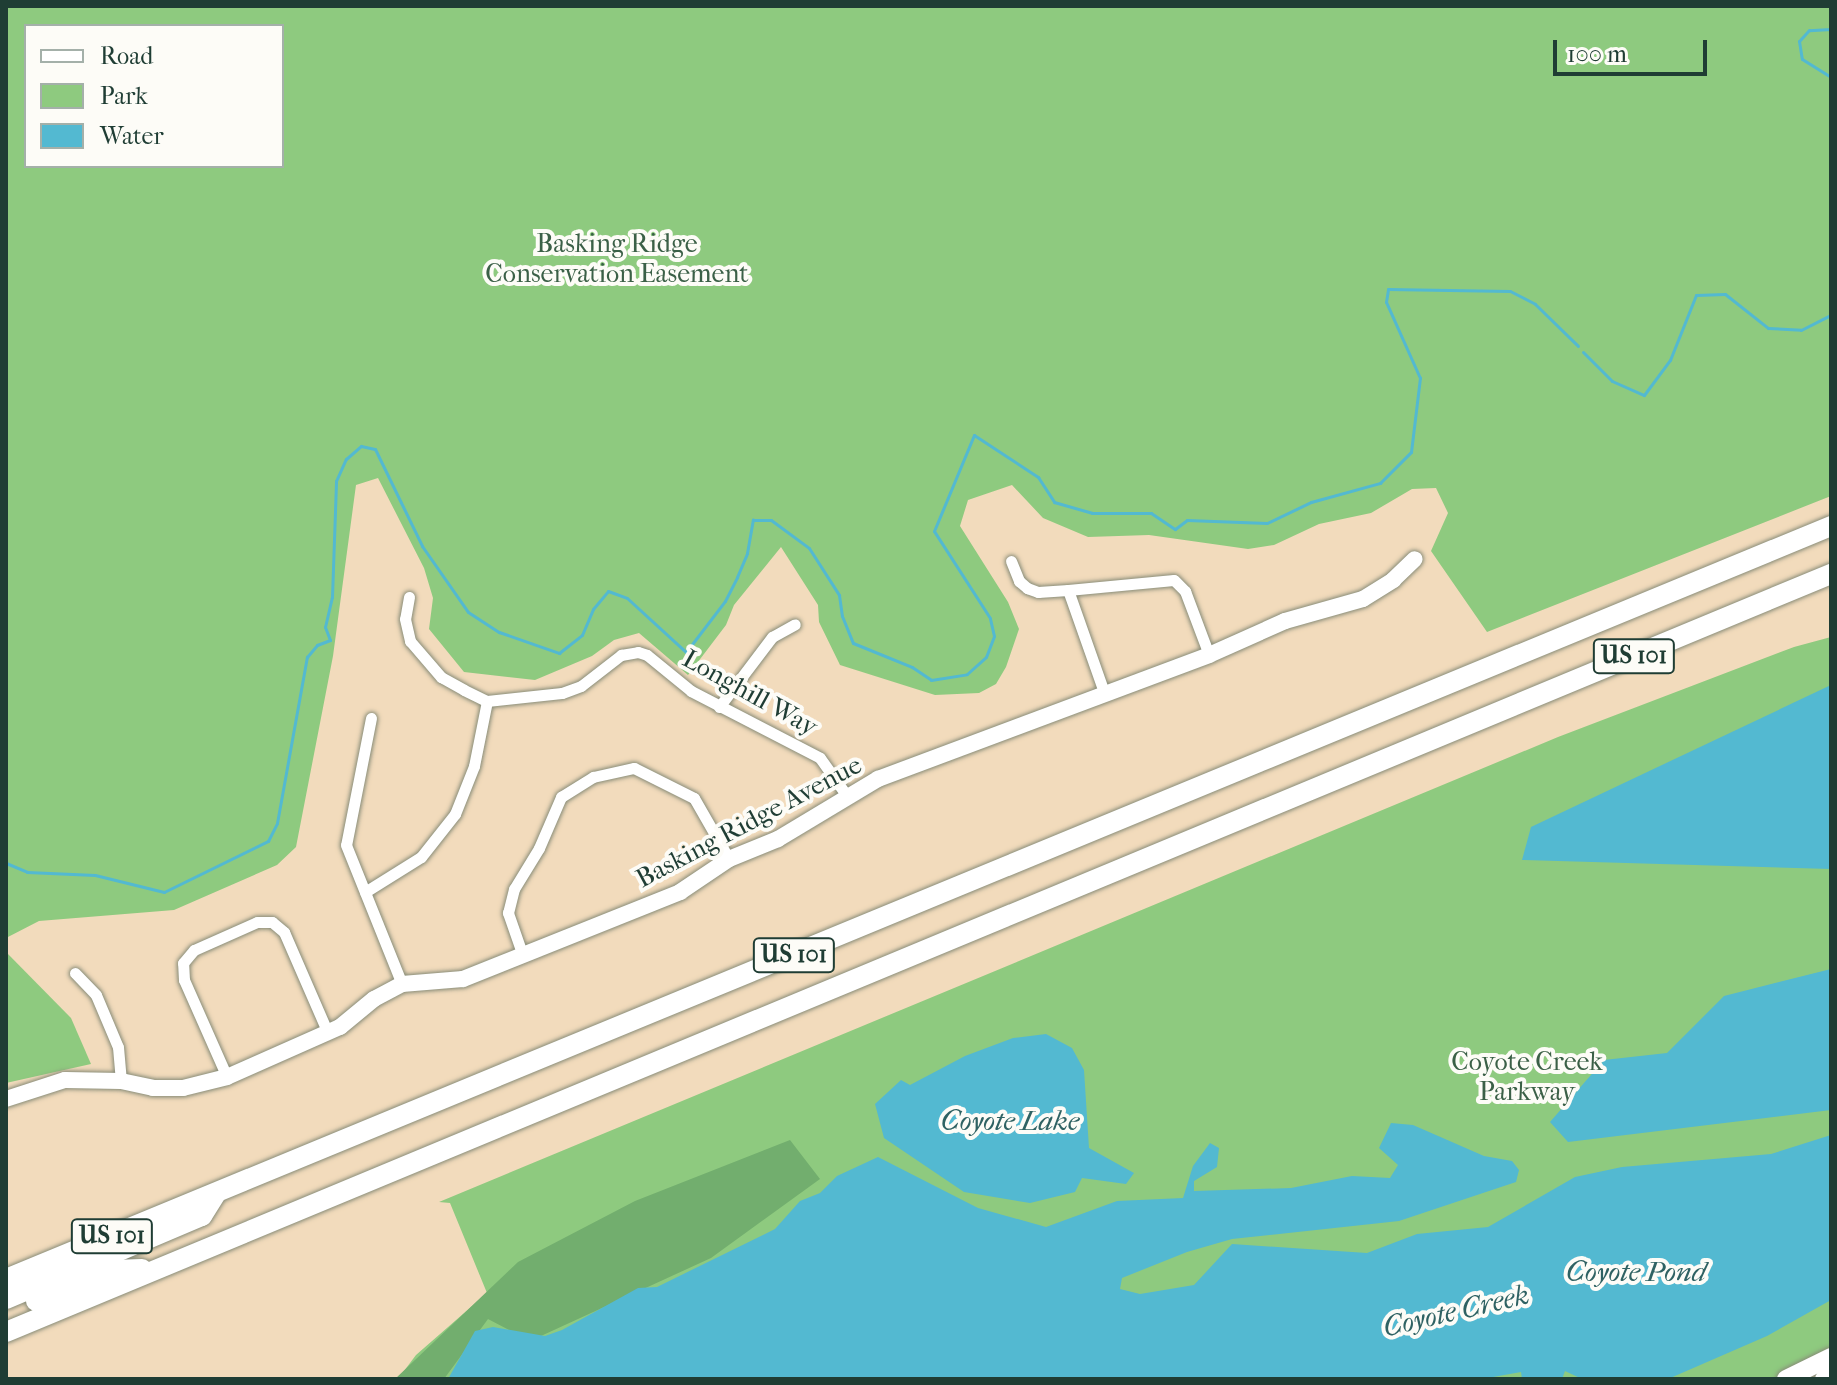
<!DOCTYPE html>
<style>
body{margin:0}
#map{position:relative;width:1837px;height:1385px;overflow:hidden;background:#f2dbbc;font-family:"IM FELL French Canon",serif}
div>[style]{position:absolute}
.green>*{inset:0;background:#8eca7f}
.forest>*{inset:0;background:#72ae6e}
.water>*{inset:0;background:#53b9d1}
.stream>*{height:3px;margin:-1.5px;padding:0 1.5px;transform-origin:1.5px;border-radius:1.5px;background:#53b9d1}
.roads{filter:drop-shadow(0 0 2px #888c78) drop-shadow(0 0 2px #888c78)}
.street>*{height:11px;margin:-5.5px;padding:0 5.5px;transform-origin:5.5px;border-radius:5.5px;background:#fff}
.secondary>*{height:16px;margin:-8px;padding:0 8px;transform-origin:8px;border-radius:8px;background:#fff}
.primary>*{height:18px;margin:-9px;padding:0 9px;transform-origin:9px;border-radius:9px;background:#fff}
.highway>*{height:20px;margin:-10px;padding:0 10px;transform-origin:10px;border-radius:10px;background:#fff}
span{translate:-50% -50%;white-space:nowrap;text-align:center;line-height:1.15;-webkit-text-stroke:8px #fdfcf7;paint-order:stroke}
.shield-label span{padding:2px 6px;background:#fdfcf7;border:2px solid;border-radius:6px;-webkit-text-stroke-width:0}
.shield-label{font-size:24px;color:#1f3d34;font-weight:700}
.park-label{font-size:26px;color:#3b6047}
.street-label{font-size:26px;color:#1f3d34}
.water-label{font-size:28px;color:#2f6263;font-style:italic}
.frame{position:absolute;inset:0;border:8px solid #1f3d34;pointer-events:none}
.legend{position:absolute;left:24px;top:24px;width:260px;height:144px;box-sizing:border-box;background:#fdfcf7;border:2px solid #a4b0a9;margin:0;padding:10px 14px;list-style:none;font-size:24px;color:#1f3d34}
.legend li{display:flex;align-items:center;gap:16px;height:40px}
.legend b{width:40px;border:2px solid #a4b0a9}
.scale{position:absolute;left:1553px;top:40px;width:154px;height:36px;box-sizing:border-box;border:4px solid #1f3d34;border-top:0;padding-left:10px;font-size:24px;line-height:28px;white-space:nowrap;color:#1f3d34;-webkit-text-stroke:6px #fdfcf7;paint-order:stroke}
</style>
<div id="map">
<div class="green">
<div style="clip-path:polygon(evenodd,6px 6px,1831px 6px,1831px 496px,1487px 632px,1431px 551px,1448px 513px,1436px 488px,1412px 489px,1371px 513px,1319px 524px,1274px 545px,1248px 549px,1149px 535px,1088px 537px,1043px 518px,1012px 485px,968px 500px,960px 526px,1008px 602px,1019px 629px,1006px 667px,996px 684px,979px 693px,935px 695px,840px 665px,819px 622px,818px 605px,781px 547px,734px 605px,726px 625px,688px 675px,639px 633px,614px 640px,592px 656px,535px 680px,464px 672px,429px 629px,433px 598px,424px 568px,378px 478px,356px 485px,333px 656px,296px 847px,277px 865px,174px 910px,39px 921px,6px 938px,6px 6px,26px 26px,282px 26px,282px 166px,26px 166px,26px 26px)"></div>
<div style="clip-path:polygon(1831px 637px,1831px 1357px,1786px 1379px,398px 1379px,416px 1355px,487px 1293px,450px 1203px,439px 1202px,1558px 737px,1794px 647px)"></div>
<div style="clip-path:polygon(6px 952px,71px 1018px,91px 1064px,6px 1083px)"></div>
</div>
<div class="forest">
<div style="clip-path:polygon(790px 1140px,820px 1179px,711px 1258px,530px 1341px,488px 1319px,444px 1379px,395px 1379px,518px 1262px,635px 1201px)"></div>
</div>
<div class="water">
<div style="clip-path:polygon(1831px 685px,1831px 869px,1522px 860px,1531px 827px)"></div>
<div style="clip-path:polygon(1831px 969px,1831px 1110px,1568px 1142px,1550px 1122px,1604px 1060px,1667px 1053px,1724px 996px)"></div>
<div style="clip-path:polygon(1046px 1034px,1072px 1048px,1084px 1070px,1089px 1148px,1134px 1173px,1126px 1184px,1082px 1178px,1075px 1192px,1030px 1203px,964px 1192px,884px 1138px,875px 1104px,901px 1080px,910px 1085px,965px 1056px,1013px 1038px)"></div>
<div style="clip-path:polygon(1391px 1123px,1413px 1125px,1484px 1156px,1512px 1161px,1519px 1170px,1516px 1182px,1399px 1221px,1232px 1239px,1187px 1252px,1122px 1278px,1120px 1289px,1140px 1294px,1194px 1285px,1232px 1244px,1367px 1253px,1417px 1234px,1488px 1227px,1575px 1177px,1622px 1167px,1771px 1154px,1831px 1135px,1831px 1300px,1767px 1336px,1668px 1379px,1582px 1379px,1565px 1371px,1562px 1379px,1522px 1379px,1521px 1372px,1482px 1379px,448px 1379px,475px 1331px,493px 1327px,545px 1336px,562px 1330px,638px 1288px,657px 1287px,775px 1229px,800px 1201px,820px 1193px,837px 1176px,878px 1157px,978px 1208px,1046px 1227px,1117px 1201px,1183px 1198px,1193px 1166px,1210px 1143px,1219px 1148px,1217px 1167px,1194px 1181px,1194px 1191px,1291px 1188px,1352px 1176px,1390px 1178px,1398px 1165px,1379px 1148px)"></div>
</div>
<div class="stream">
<div style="left:1831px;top:29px;width:22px;rotate:177deg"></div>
<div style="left:1809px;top:30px;width:15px;rotate:132deg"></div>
<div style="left:1799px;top:41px;width:18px;rotate:81deg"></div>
<div style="left:1802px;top:59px;width:34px;rotate:32deg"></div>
<div style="left:1583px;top:352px;width:41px;rotate:45deg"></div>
<div style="left:1612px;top:381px;width:35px;rotate:24deg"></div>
<div style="left:1644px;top:395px;width:44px;rotate:-53.4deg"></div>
<div style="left:1670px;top:360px;width:70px;rotate:-68.2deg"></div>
<div style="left:1696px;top:295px;width:29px;rotate:-2deg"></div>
<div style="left:1725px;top:294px;width:55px;rotate:38.3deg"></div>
<div style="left:1768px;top:328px;width:33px;rotate:3deg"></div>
<div style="left:1801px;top:330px;width:34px;rotate:-27deg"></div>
<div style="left:6px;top:863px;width:23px;rotate:23deg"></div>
<div style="left:27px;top:872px;width:68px;rotate:2.5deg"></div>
<div style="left:95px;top:875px;width:71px;rotate:13.8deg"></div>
<div style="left:164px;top:892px;width:116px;rotate:-26.1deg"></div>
<div style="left:268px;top:841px;width:20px;rotate:-63deg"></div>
<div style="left:277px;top:823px;width:169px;rotate:-79.8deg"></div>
<div style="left:307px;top:657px;width:16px;rotate:-50deg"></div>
<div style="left:317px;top:645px;width:14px;rotate:-21deg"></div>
<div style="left:330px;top:640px;width:14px;rotate:-111deg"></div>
<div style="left:325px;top:627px;width:31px;rotate:-77deg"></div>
<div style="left:332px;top:597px;width:116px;rotate:-88deg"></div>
<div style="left:336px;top:481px;width:24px;rotate:-66deg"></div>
<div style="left:346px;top:459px;width:20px;rotate:-41deg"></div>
<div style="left:361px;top:446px;width:14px;rotate:12deg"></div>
<div style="left:375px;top:449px;width:108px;rotate:64.1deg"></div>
<div style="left:422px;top:546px;width:80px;rotate:55.1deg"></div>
<div style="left:468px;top:612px;width:37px;rotate:33deg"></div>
<div style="left:499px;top:632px;width:64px;rotate:19.3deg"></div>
<div style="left:559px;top:653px;width:29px;rotate:-38deg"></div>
<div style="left:582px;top:635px;width:28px;rotate:-67deg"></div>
<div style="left:593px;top:609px;width:23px;rotate:-50deg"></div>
<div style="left:608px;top:591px;width:20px;rotate:20deg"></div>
<div style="left:627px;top:598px;width:80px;rotate:42.5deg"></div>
<div style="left:686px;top:652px;width:64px;rotate:-52.6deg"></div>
<div style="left:725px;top:601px;width:27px;rotate:-63deg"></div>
<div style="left:737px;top:577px;width:26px;rotate:-67deg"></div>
<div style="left:747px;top:553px;width:34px;rotate:-80deg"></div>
<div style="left:753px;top:520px;width:18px"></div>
<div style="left:771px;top:520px;width:47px;rotate:36.4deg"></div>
<div style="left:809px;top:548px;width:56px;rotate:57.4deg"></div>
<div style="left:839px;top:595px;width:21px;rotate:82deg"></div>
<div style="left:842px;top:616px;width:29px;rotate:68deg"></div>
<div style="left:853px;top:643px;width:64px;rotate:22.1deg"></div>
<div style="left:912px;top:667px;width:23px;rotate:34deg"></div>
<div style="left:931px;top:680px;width:36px;rotate:-9deg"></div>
<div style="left:967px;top:674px;width:25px;rotate:-42deg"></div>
<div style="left:986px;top:657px;width:22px;rotate:-69deg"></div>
<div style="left:994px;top:636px;width:18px;rotate:-103deg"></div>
<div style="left:990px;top:618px;width:103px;rotate:-122.8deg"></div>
<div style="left:934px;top:531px;width:104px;rotate:-67.4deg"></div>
<div style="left:974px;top:435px;width:77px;rotate:33.3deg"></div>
<div style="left:1038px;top:477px;width:30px;rotate:57deg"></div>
<div style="left:1054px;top:502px;width:40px;rotate:16deg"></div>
<div style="left:1092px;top:513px;width:59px"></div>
<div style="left:1151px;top:513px;width:29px;rotate:34deg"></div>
<div style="left:1175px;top:529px;width:15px;rotate:-37deg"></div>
<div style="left:1187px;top:520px;width:80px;rotate:2.1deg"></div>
<div style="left:1267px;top:523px;width:49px;rotate:-25.5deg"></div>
<div style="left:1311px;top:502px;width:72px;rotate:-15.4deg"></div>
<div style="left:1380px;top:483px;width:44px;rotate:-45deg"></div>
<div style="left:1411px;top:452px;width:75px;rotate:-83.1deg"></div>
<div style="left:1420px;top:378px;width:83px;rotate:-114.1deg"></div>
<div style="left:1386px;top:302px;width:13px;rotate:-81deg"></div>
<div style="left:1388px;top:289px;width:122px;rotate:0.9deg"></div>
<div style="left:1510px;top:291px;width:28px;rotate:27deg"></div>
<div style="left:1535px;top:304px;width:60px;rotate:44.3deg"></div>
</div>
<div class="roads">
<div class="street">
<div style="left:1011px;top:561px;width:22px;rotate:68deg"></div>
<div style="left:1019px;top:581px;width:11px;rotate:41deg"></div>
<div style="left:1027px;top:588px;width:12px;rotate:20deg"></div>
<div style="left:1038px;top:592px;width:30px;rotate:-4deg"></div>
<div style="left:409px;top:597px;width:22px;rotate:100deg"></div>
<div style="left:405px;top:619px;width:23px;rotate:77deg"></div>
<div style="left:410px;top:641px;width:48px;rotate:49.3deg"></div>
<div style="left:441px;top:677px;width:26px;rotate:29deg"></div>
<div style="left:464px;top:690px;width:25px;rotate:26deg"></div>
<div style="left:487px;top:701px;width:75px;rotate:-6.1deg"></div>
<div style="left:562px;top:693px;width:20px;rotate:-20deg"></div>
<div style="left:581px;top:686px;width:51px;rotate:-37.8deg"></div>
<div style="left:621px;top:655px;width:17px;rotate:-10deg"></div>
<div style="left:638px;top:652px;width:9px;rotate:18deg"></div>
<div style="left:647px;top:655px;width:57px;rotate:39.3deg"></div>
<div style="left:691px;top:691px;width:145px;rotate:27.4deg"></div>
<div style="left:820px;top:758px;width:47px;rotate:54.6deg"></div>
<div style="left:1105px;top:695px;width:111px;rotate:-109.4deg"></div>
<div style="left:1068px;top:590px;width:106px;rotate:-5.4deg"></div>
<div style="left:1174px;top:580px;width:16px;rotate:45deg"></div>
<div style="left:1185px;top:591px;width:68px;rotate:69.4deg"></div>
<div style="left:719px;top:707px;width:88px;rotate:-52.9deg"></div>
<div style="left:772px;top:637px;width:26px;rotate:-29deg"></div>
<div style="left:371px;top:718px;width:129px;rotate:101.1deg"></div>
<div style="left:346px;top:845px;width:150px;rotate:68.1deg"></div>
<div style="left:365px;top:892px;width:66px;rotate:-32deg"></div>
<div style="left:421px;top:857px;width:55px;rotate:-51.7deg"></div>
<div style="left:455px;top:814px;width:52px;rotate:-68.4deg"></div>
<div style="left:474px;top:766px;width:66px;rotate:-78.7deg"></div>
<div style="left:523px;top:956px;width:46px;rotate:-109.2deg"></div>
<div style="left:508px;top:913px;width:25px;rotate:-76deg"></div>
<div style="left:514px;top:889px;width:48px;rotate:-58.6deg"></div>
<div style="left:539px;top:848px;width:56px;rotate:-66.7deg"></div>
<div style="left:561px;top:797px;width:38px;rotate:-32deg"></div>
<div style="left:593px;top:777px;width:42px;rotate:-12.4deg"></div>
<div style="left:634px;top:768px;width:67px;rotate:26.6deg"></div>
<div style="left:694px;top:798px;width:70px;rotate:60.2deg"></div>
<div style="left:75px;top:973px;width:30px;rotate:46deg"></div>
<div style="left:96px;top:995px;width:56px;rotate:67.1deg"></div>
<div style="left:118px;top:1047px;width:34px;rotate:85deg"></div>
<div style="left:227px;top:1077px;width:106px;rotate:-113.9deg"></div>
<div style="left:184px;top:980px;width:17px;rotate:-93deg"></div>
<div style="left:183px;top:963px;width:17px;rotate:-50deg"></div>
<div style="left:194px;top:950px;width:69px;rotate:-24deg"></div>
<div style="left:257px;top:922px;width:15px"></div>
<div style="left:272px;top:922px;width:16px;rotate:40deg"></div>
<div style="left:284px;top:932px;width:110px;rotate:66.5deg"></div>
</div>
<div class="secondary">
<div style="left:6px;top:1099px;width:62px;rotate:-17.9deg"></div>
<div style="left:65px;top:1080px;width:56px;rotate:1deg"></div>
<div style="left:121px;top:1081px;width:33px;rotate:12deg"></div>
<div style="left:153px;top:1088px;width:30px"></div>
<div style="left:183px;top:1088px;width:45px;rotate:-14deg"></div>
<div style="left:227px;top:1077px;width:124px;rotate:-23.9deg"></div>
<div style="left:340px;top:1027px;width:44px;rotate:-39.5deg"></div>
<div style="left:374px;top:999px;width:32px;rotate:-28deg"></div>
<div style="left:402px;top:984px;width:61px;rotate:-4.7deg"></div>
<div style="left:463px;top:979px;width:234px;rotate:-21.8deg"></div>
<div style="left:680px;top:892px;width:59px;rotate:-34deg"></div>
<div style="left:729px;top:859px;width:53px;rotate:-22.2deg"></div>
<div style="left:778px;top:839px;width:117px;rotate:-31deg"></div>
<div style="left:878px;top:779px;width:353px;rotate:-20.5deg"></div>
<div style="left:1209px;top:655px;width:83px;rotate:-24.1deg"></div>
<div style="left:1285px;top:621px;width:81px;rotate:-15.8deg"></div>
<div style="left:1363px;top:599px;width:36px;rotate:-32deg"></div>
<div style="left:1393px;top:580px;width:30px;rotate:-44deg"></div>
</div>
<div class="primary">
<div style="left:1786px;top:1379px;width:50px;rotate:-26.1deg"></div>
<div style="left:1824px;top:1379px;width:8px;rotate:-23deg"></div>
</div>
<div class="highway">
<div style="left:6px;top:1279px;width:1974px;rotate:-22.42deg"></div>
<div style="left:6px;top:1299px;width:213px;rotate:-23deg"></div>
<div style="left:202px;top:1216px;width:26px;rotate:-58deg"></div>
<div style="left:36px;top:1301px;width:83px;rotate:-21.9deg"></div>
<div style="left:113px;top:1270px;width:29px;rotate:-2deg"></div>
<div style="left:6px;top:1332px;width:1976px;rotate:-22.56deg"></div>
</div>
</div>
<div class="shield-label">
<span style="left:1634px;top:656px">US 101</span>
<span style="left:794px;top:955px">US 101</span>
<span style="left:112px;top:1236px">US 101</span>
</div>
<div class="park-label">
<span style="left:617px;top:259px">Basking Ridge<br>Conservation Easement</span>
<span style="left:1527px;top:1077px">Coyote Creek<br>Parkway</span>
</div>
<div class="street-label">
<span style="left:750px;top:693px;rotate:29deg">Longhill Way</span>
<span style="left:749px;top:822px;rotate:-28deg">Basking Ridge Avenue</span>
</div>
<div class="water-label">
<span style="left:1010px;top:1121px">Coyote Lake</span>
<span style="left:1636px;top:1272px">Coyote Pond</span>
<span style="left:1456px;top:1311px;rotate:-13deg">Coyote Creek</span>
</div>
<div class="frame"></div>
<ul class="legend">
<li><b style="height:10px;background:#fff"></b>Road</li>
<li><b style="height:22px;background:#8eca7f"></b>Park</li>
<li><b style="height:22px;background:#53b9d1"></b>Water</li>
</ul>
<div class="scale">100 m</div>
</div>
